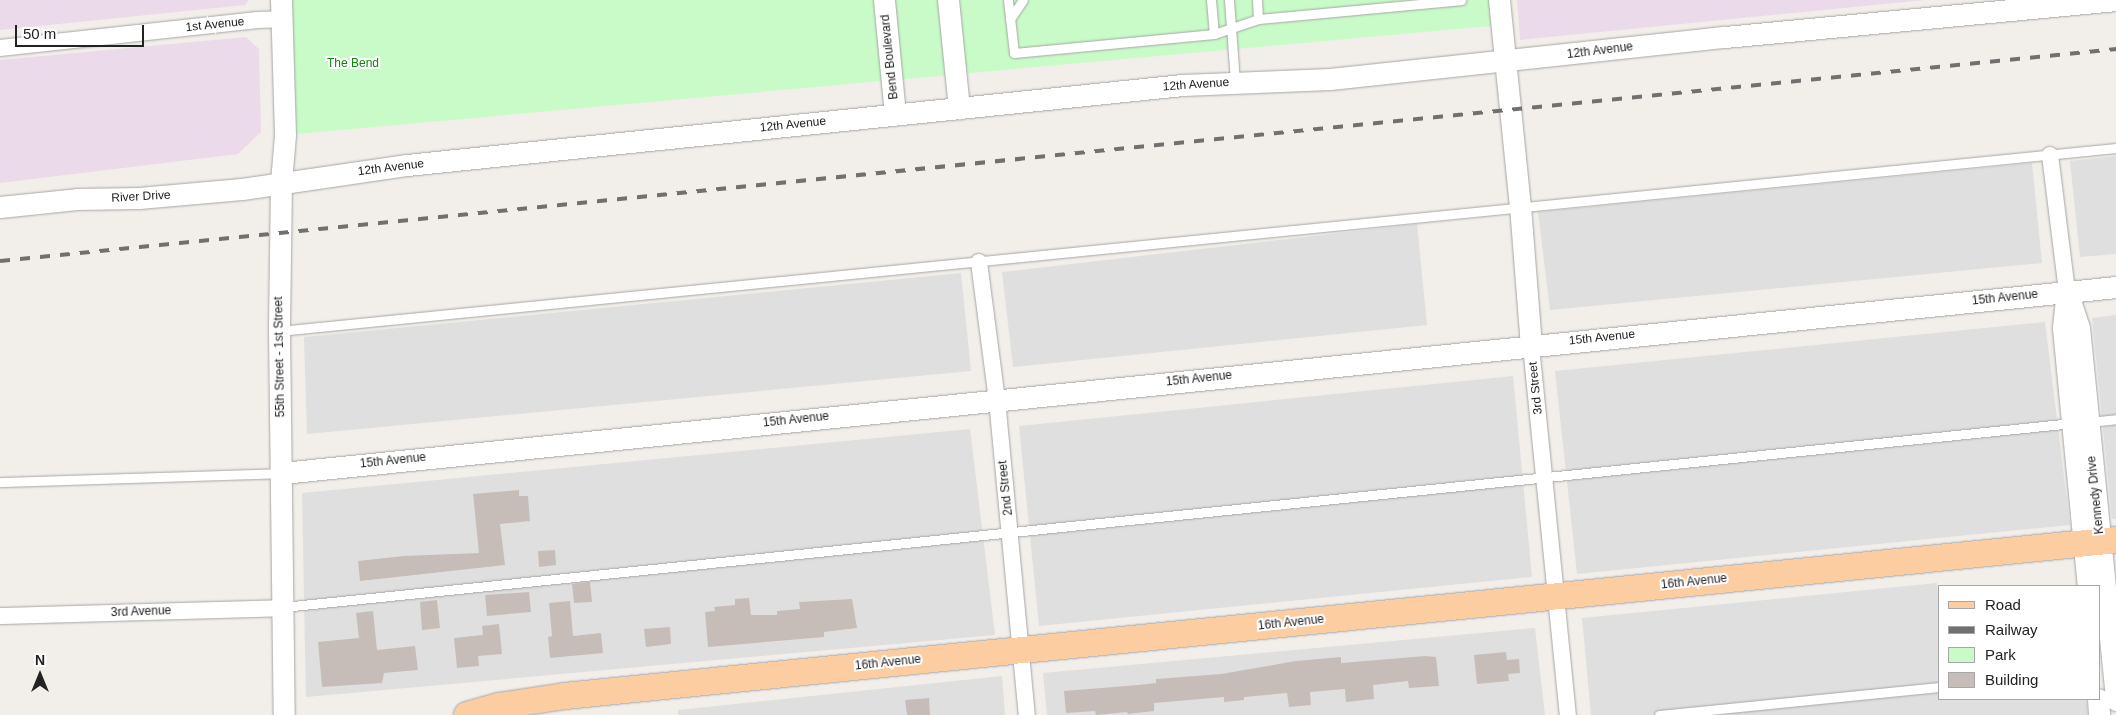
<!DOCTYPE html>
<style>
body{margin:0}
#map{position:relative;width:2116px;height:715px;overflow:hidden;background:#f2eee9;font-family:Arial,sans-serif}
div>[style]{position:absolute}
.residential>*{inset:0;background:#e0dfdf}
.industrial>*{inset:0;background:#ebdbea}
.park>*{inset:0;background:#c8fbc7}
.building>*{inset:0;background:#c7bdb8}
.roads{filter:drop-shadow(0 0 1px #a6a6a6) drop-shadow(0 0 1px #a6a6a6)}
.service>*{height:9px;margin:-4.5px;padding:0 4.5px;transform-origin:4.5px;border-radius:4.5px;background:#fff}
.minor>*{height:16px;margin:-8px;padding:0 8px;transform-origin:8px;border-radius:8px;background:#fff}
.tertiary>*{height:21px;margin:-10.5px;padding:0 10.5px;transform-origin:10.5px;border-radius:10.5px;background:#fff}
.primary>*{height:26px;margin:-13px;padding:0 13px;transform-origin:13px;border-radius:13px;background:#fdcda2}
.rail>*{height:4px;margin-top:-2px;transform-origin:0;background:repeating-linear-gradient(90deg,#707070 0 10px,transparent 0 20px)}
span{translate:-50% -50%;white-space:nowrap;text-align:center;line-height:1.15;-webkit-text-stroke:4px #fff;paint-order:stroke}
.street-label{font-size:12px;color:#222}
.park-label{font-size:12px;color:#0c850a}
.legend{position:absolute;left:1938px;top:585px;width:162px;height:115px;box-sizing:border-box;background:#fff;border:1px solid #a7a7a7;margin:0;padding:6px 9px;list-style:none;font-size:15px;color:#222}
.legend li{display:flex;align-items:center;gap:10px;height:25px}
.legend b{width:25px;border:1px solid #a7a7a7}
.north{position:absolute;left:15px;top:650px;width:50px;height:50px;-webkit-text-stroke:4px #fff;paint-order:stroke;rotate:0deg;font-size:14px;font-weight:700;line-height:20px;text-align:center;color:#222}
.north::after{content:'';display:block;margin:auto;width:18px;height:22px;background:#222;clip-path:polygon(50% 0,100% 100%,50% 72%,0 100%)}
.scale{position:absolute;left:15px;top:25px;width:129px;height:22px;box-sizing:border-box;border:2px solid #222;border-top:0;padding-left:6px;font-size:15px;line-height:18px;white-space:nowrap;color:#222;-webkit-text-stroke:4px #fff;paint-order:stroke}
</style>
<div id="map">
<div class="residential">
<div style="clip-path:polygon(2116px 156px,2116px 254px,2080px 257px,2070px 161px)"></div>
<div style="clip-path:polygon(2032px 163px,2042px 263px,1550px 310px,1538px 212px)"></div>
<div style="clip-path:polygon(1417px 224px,1427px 325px,1013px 367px,1002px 272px)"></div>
<div style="clip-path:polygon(961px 273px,971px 371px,307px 434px,304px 337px)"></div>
<div style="clip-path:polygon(2116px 315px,2116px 519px,2112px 519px,2092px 318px)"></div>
<div style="clip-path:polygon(2045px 322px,2070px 525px,1577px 574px,1555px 371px)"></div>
<div style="clip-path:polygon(1513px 376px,1532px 577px,1039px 626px,1019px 426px)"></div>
<div style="clip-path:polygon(970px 429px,995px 635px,306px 697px,302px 493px)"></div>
<div style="clip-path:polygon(1937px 583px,1940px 615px,1940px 699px,2086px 699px,2088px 715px,1591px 715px,1582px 618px)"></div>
<div style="clip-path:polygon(1535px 628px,1545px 715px,1047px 715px,1043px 673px)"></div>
<div style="clip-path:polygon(1002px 676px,1005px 715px,678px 715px,678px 710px)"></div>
</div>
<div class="industrial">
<div style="clip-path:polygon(0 0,249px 0,245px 5px,0 30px)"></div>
<div style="clip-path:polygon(1517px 0,1925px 0,1520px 40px)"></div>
<div style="clip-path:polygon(246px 37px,259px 49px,261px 132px,238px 154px,0 183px,0 60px)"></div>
</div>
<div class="park">
<div style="clip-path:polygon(292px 0,1500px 0,1501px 25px,285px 135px)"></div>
</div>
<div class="building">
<div style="clip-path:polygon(519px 490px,519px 496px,528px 496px,530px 521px,500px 524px,505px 565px,360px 581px,358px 561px,404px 556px,479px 553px,473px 494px)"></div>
<div style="clip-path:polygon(555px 550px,556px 565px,539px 567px,538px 551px)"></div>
<div style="clip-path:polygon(590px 582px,592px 602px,574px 603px,572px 584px)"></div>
<div style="clip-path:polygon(529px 592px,531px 612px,487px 616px,485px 595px)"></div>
<div style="clip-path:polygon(749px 598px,751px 615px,777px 615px,777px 611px,800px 609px,799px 602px,852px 599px,857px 628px,824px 632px,824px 637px,708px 647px,705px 612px,715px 611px,714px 607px,735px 605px,735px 599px)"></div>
<div style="clip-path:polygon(437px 600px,440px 628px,422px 630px,420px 602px)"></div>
<div style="clip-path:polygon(570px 601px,573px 636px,601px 633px,603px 653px,550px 658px,548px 637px,552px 636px,549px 603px)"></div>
<div style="clip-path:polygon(373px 611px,377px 650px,415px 646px,418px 670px,384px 673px,382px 683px,322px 687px,318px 642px,359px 638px,356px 613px)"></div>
<div style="clip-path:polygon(499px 624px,502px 654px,478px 656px,479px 666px,457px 668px,454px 638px,483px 635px,482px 626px)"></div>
<div style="clip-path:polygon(670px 627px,671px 644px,646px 647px,644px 629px)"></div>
<div style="clip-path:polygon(1506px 652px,1507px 660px,1519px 659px,1520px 673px,1508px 674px,1509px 681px,1477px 684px,1474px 655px)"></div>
<div style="clip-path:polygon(1425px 656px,1436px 657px,1439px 686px,1409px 688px,1408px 681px,1373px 685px,1374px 699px,1346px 702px,1345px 689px,1310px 692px,1311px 705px,1289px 707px,1287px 693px,1244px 697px,1244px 700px,1224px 702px,1224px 697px,1154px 703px,1154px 711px,1128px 714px,1127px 712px,1096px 715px,1095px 711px,1066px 713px,1064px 691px,1138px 685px,1156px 683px,1156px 679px,1221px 674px,1296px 661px,1341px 657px,1341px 663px)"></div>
<div style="clip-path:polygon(929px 698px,930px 715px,907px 715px,905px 700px)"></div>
</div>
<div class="roads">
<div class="service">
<div style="left:1008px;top:0;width:53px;rotate:83.5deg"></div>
<div style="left:1014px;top:53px;width:201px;rotate:-5.4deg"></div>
<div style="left:1214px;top:34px;width:46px;rotate:-18.8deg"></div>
<div style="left:1258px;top:19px;width:19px;rotate:-93deg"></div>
<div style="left:1211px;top:0;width:34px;rotate:85deg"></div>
<div style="left:1229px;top:0;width:82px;rotate:85.8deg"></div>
<div style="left:1010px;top:19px;width:23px;rotate:-56deg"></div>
<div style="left:1258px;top:19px;width:204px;rotate:-5.3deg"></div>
<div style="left:279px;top:331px;width:1846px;rotate:-5.69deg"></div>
<div style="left:2089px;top:422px;width:27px;rotate:-6deg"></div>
<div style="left:0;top:482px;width:282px;rotate:-1.8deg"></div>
<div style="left:283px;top:607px;width:1799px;rotate:-5.87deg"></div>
<div style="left:1659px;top:715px;width:282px;rotate:-5.7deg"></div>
</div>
<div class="minor">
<div style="left:0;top:48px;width:259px;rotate:-6.2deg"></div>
<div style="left:257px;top:20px;width:24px;rotate:-2deg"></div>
<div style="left:2050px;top:155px;width:137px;rotate:82.9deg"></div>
<div style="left:979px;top:262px;width:139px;rotate:82.6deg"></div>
<div style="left:997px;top:400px;width:316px;rotate:84.6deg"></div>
<div style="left:1531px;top:346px;width:371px;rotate:84.3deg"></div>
<div style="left:0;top:616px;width:282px;rotate:-1.6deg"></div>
</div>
<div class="tertiary">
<div style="left:281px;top:0;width:135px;rotate:88.3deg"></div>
<div style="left:285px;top:135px;width:47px;rotate:94.9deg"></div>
<div style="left:281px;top:182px;width:149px;rotate:90.8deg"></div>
<div style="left:279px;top:331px;width:384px;rotate:89.3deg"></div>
<div style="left:884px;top:0;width:115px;rotate:84.5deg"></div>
<div style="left:948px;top:0;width:109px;rotate:84.2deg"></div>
<div style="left:1499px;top:0;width:207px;rotate:84.2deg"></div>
<div style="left:1520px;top:206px;width:140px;rotate:85.5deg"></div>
<div style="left:0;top:207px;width:77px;rotate:-5.9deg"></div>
<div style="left:77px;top:199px;width:62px;rotate:-0.9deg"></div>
<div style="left:139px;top:198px;width:103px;rotate:-5deg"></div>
<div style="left:242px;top:189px;width:167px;rotate:-8.3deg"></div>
<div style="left:407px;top:165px;width:780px;rotate:-5.89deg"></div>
<div style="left:1183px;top:85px;width:147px;rotate:-2.3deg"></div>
<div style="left:1330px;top:79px;width:397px;rotate:-6.1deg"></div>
<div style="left:1725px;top:37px;width:390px;rotate:-5.4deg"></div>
<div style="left:2067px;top:291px;width:38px;rotate:72deg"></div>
<div style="left:2079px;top:327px;width:375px;rotate:84.3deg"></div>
<div style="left:2066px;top:299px;width:29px;rotate:96deg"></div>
<div style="left:2063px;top:328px;width:259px;rotate:84.5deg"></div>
<div style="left:282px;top:473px;width:1843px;rotate:-5.79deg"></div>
<div style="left:2098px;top:699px;width:16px;rotate:86deg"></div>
</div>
<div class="primary">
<div style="left:467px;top:715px;width:33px;rotate:-16deg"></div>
<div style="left:499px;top:706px;width:67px;rotate:-8.6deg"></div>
<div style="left:565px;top:696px;width:1559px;rotate:-5.74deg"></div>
</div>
</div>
<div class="rail">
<div style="left:0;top:261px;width:2127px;rotate:-5.72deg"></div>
</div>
<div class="street-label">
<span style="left:215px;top:25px;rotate:-6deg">1st Avenue</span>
<span style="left:1600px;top:51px;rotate:-7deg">12th Avenue</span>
<span style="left:890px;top:57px;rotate:-96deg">Bend Boulevard</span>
<span style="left:1196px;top:85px;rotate:-4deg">12th Avenue</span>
<span style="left:793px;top:125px;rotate:-6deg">12th Avenue</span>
<span style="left:391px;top:168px;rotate:-7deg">12th Avenue</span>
<span style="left:141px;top:197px;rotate:-3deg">River Drive</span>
<span style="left:2005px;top:298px;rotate:-6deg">15th Avenue</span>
<span style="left:1602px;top:338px;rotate:-6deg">15th Avenue</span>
<span style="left:280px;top:357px;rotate:-91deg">55th Street - 1st Street</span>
<span style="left:1199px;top:379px;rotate:-6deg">15th Avenue</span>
<span style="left:1536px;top:388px;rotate:-96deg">3rd Street</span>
<span style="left:796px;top:420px;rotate:-6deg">15th Avenue</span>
<span style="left:393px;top:461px;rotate:-6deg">15th Avenue</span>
<span style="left:1006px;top:488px;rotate:-96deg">2nd Street</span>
<span style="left:2096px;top:495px;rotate:-96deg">Kennedy Drive</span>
<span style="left:1694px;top:582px;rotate:-6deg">16th Avenue</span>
<span style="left:141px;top:612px;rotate:-2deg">3rd Avenue</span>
<span style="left:1291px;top:623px;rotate:-6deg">16th Avenue</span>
<span style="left:888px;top:663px;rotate:-6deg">16th Avenue</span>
</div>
<div class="park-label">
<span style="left:353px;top:64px">The Bend</span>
</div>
<ul class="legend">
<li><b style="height:6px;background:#fdcda2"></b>Road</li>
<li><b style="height:6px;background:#707070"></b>Railway</li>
<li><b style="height:14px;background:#c8fbc7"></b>Park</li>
<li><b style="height:14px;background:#c7bdb8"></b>Building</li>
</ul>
<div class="north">N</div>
<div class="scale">50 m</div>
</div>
